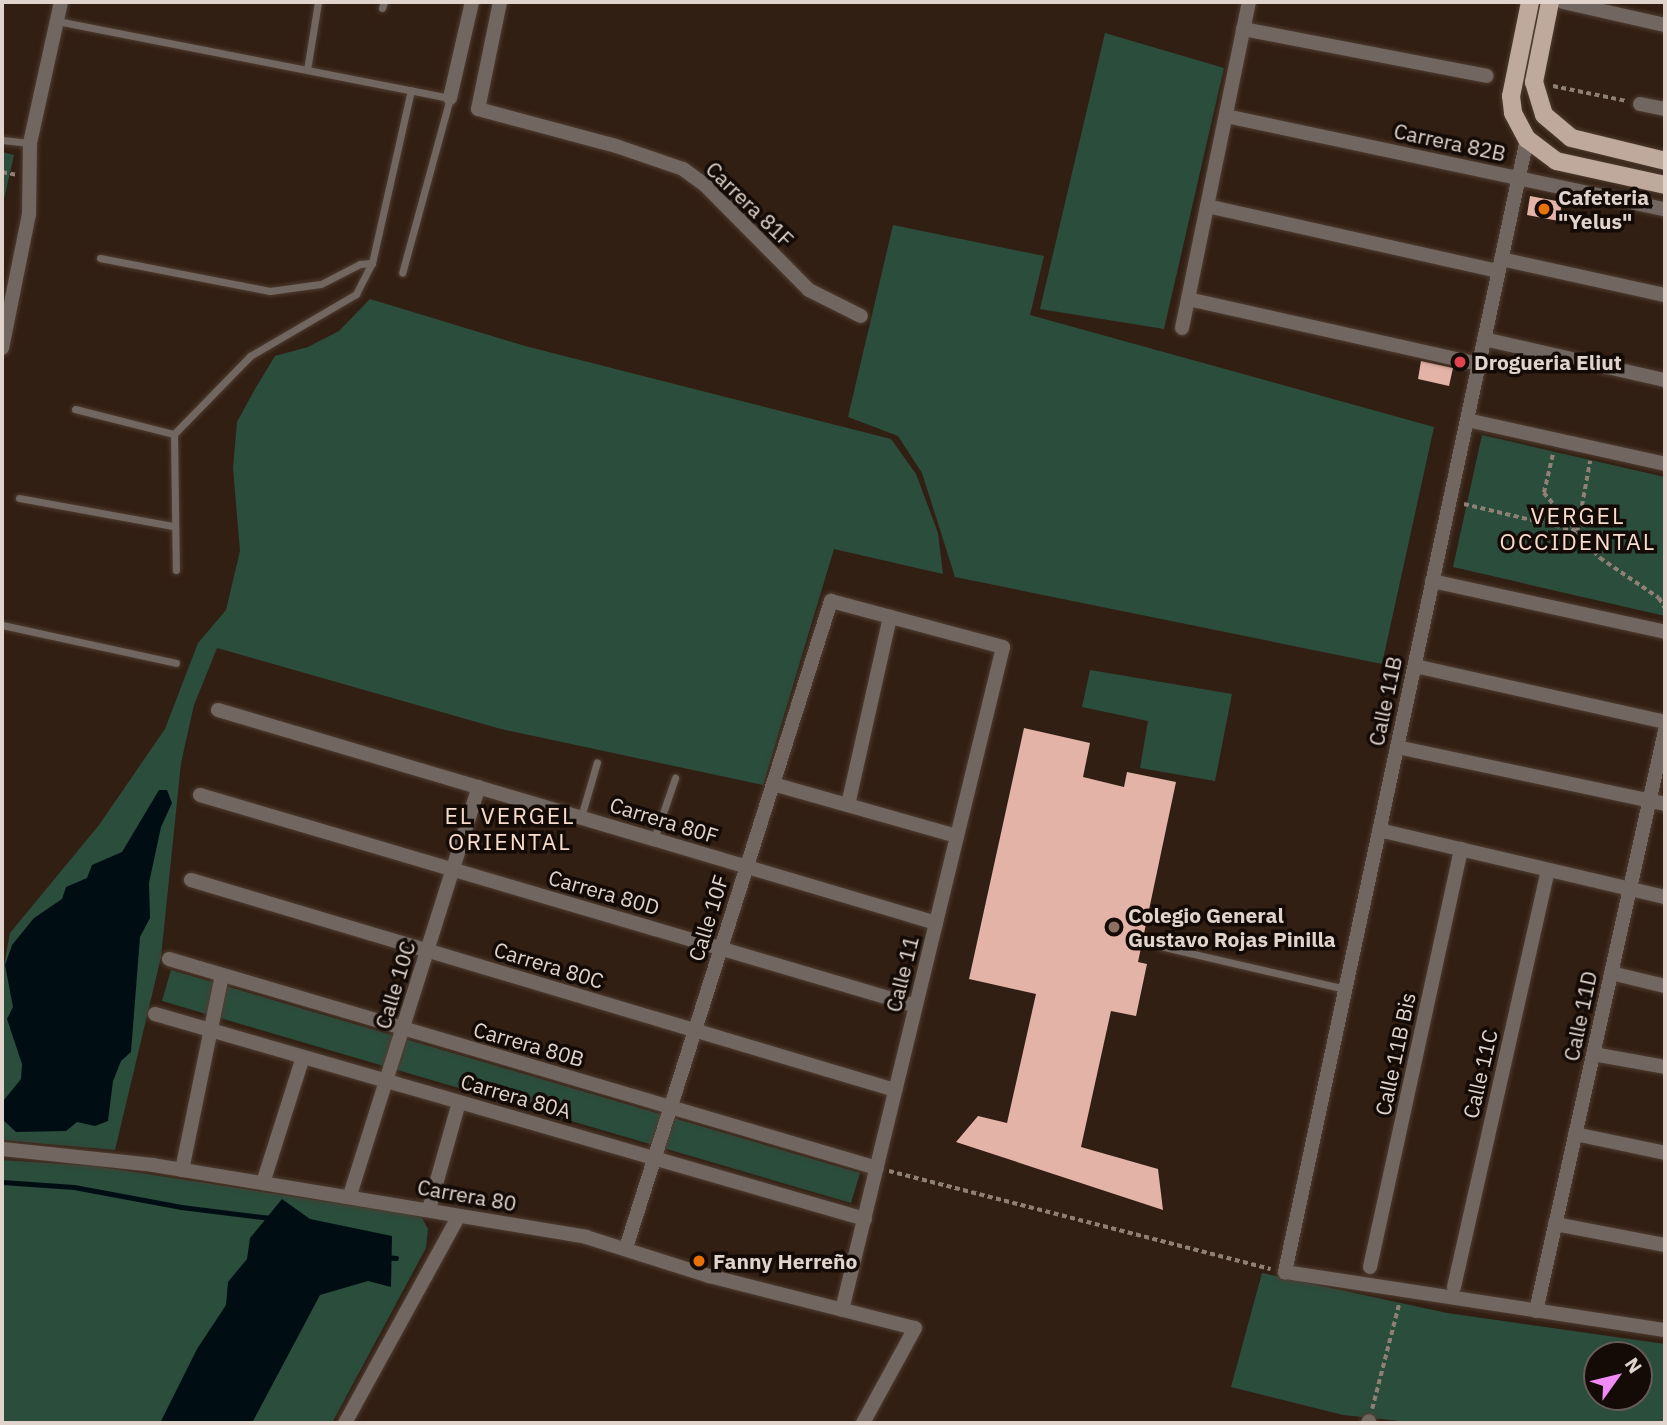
<!DOCTYPE html>
<meta charset="utf-8">
<style>
body{margin:0}
#map{position:relative;width:1667px;height:1425px;overflow:hidden;background:#321f13;font-family:"IBM Plex Sans",sans-serif}
div>[style]{position:absolute}
.green>*{inset:0;background:#2b4d3c}
.water>*{inset:0;background:#000e14}
.stream>*{height:5px;margin:-2.5px;padding:0 2.5px;transform-origin:2.5px;border-radius:2.5px;background:#000e14}
.building>*{inset:0;background:#e2b3a6}
.path>*{height:3.5px;margin-top:-1.75px;transform-origin:0;background:repeating-linear-gradient(90deg,#8f8076 0 5px,transparent 0 8.5px)}
.roads{filter:drop-shadow(0 0 2px #4e3c31) drop-shadow(0 0 2px #4e3c31)}
.service>*{height:7px;margin:-3.5px;padding:0 3.5px;transform-origin:3.5px;border-radius:3.5px;background:#716760}
.minor>*{height:14px;margin:-7px;padding:0 7px;transform-origin:7px;border-radius:7px;background:#716760}
.tertiary>*{height:14px;margin:-7px;padding:0 7px;transform-origin:7px;border-radius:7px;background:#716760}
.primary>*{height:18px;margin:-9px;padding:0 9px;transform-origin:9px;border-radius:9px;background:#bea99c}
.dots>*{width:19px;height:19px;translate:-50% -50%;box-sizing:border-box;border:4px solid #140b07;border-radius:50%}
span{translate:-50% -50%;white-space:nowrap;text-align:center;line-height:1.15;-webkit-text-stroke:7px #140b07;paint-order:stroke}
.street-label{font-size:21px;color:#e1d4cc}
.poi-label{font-size:21px;color:#e1d4cc;font-weight:700}
.left{translate:0 -50%;text-align:left}
.neighbourhood-label{font-size:23px;color:#f8ddce;letter-spacing:2px}
.frame{position:absolute;inset:0;border:4px solid #e1d4cc;pointer-events:none}
.north{position:absolute;left:1583px;top:1341px;width:70px;height:70px;box-sizing:border-box;background:#140b07;border:2px solid #665b56;border-radius:50%;rotate:56deg;font-size:19px;font-weight:700;line-height:28px;text-align:center;color:#e1d4cc}
.north::after{content:'';display:block;margin:auto;width:24px;height:32px;background:#f08bf5;clip-path:polygon(50% 0,100% 100%,50% 72%,0 100%)}
</style>
<div id="map">
<div class="green">
<div style="clip-path:polygon(1105px 33px,1224px 68px,1164px 329px,1040px 309px)"></div>
<div style="clip-path:polygon(2px 152px,14px 155px,2px 208px)"></div>
<div style="clip-path:polygon(893px 225px,1044px 256px,1030px 315px,1434px 427px,1382px 664px,955px 577px,922px 473px,898px 436px,848px 417px)"></div>
<div style="clip-path:polygon(370px 299px,525px 346px,891px 439px,916px 474px,938px 533px,943px 574px,834px 549px,763px 785px,501px 729px,217px 648px,194px 705px,181px 763px,161px 957px,115px 1150px,2px 1140px,2px 976px,10px 933px,99px 825px,165px 729px,198px 643px,226px 610px,240px 551px,233px 468px,237px 422px,255px 389px,275px 356px,308px 347px,339px 331px)"></div>
<div style="clip-path:polygon(1482px 435px,1665px 477px,1665px 616px,1453px 567px)"></div>
<div style="clip-path:polygon(1090px 670px,1232px 694px,1215px 781px,1140px 768px,1148px 721px,1082px 707px)"></div>
<div style="clip-path:polygon(171px 970px,860px 1173px,851px 1203px,162px 1001px)"></div>
<div style="clip-path:polygon(2px 1160px,94px 1166px,407px 1214px,422px 1218px,428px 1229px,426px 1248px,332px 1423px,2px 1423px)"></div>
<div style="clip-path:polygon(evenodd,1262px 1273px,1447px 1313px,1665px 1344px,1665px 1423px,1418px 1423px,1343px 1415px,1231px 1387px,1262px 1273px,1597px 1355px,1639px 1355px,1639px 1397px,1597px 1397px,1597px 1355px)"></div>
</div>
<div class="water">
<div style="clip-path:polygon(159px 790px,167px 790px,172px 803px,161px 827px,149px 883px,150px 918px,140px 937px,131px 1052px,121px 1061px,113px 1081px,108px 1121px,95px 1126px,77px 1122px,66px 1131px,16px 1132px,2px 1119px,4px 1100px,21px 1079px,22px 1064px,7px 1019px,13px 1007px,5px 965px,12px 945px,34px 918px,62px 899px,66px 887px,87px 878px,92px 865px,122px 852px)"></div>
<div style="clip-path:polygon(282px 1199px,310px 1219px,392px 1236px,391px 1287px,368px 1281px,320px 1295px,252px 1423px,160px 1423px,197px 1349px,226px 1305px,228px 1282px,247px 1259px,250px 1238px)"></div>
</div>
<div class="stream">
<div style="left:2px;top:1182px;width:72px;rotate:4deg"></div>
<div style="left:74px;top:1187px;width:109px;rotate:10.6deg"></div>
<div style="left:181px;top:1207px;width:91px;rotate:7deg"></div>
<div style="left:385px;top:1257px;width:11px;rotate:5deg"></div>
</div>
<div class="building">
<div style="clip-path:polygon(1530px 196px,1562px 202px,1559px 221px,1527px 215px)"></div>
<div style="clip-path:polygon(1421px 361px,1453px 368px,1449px 386px,1418px 379px)"></div>
<div style="clip-path:polygon(1024px 728px,1090px 743px,1083px 777px,1124px 787px,1127px 772px,1176px 782px,1138px 962px,1147px 964px,1136px 1016px,1111px 1011px,1081px 1147px,1158px 1169px,1163px 1210px,956px 1142px,978px 1116px,1007px 1123px,1036px 994px,969px 979px)"></div>
</div>
<div class="path">
<div style="left:1553px;top:86px;width:76px;rotate:11.5deg"></div>
<div style="left:2px;top:172px;width:15px;rotate:11deg"></div>
<div style="left:1553px;top:455px;width:39px;rotate:103deg"></div>
<div style="left:1544px;top:493px;width:86px;rotate:49.3deg"></div>
<div style="left:1600px;top:558px;width:71px;rotate:34.1deg"></div>
<div style="left:1659px;top:598px;width:12px;rotate:59deg"></div>
<div style="left:1464px;top:504px;width:116px;rotate:13.4deg"></div>
<div style="left:1577px;top:531px;width:71px;rotate:-79.5deg"></div>
<div style="left:889px;top:1171px;width:394px;rotate:14.4deg"></div>
<div style="left:1372px;top:1409px;width:108px;rotate:-75.6deg"></div>
</div>
<div class="roads">
<div class="service">
<div style="left:382px;top:8px;width:6px;rotate:-72deg"></div>
<div style="left:57px;top:21px;width:400px;rotate:11.1deg"></div>
<div style="left:450px;top:98px;width:181px;rotate:105.3deg"></div>
<div style="left:307px;top:70px;width:69px;rotate:-80.8deg"></div>
<div style="left:2px;top:140px;width:28px;rotate:6deg"></div>
<div style="left:100px;top:258px;width:173px;rotate:11deg"></div>
<div style="left:270px;top:291px;width:51px;rotate:-7.8deg"></div>
<div style="left:321px;top:284px;width:44px;rotate:-27.1deg"></div>
<div style="left:360px;top:264px;width:12px;rotate:-5deg"></div>
<div style="left:75px;top:409px;width:102px;rotate:14.2deg"></div>
<div style="left:174px;top:434px;width:109px;rotate:-45.7deg"></div>
<div style="left:250px;top:356px;width:123px;rotate:-30.3deg"></div>
<div style="left:356px;top:294px;width:35px;rotate:-63deg"></div>
<div style="left:372px;top:263px;width:177px;rotate:-77.3deg"></div>
<div style="left:174px;top:434px;width:136px;rotate:89.2deg"></div>
<div style="left:19px;top:498px;width:157px;rotate:10.3deg"></div>
<div style="left:2px;top:625px;width:178px;rotate:12.3deg"></div>
<div style="left:581px;top:817px;width:57px;rotate:-73.8deg"></div>
<div style="left:654px;top:839px;width:65px;rotate:-71deg"></div>
<div style="left:1159px;top:946px;width:191px;rotate:13deg"></div>
</div>
<div class="minor">
<div style="left:500px;top:2px;width:109px;rotate:101.6deg"></div>
<div style="left:478px;top:109px;width:143px;rotate:15deg"></div>
<div style="left:616px;top:146px;width:71px;rotate:18.9deg"></div>
<div style="left:683px;top:169px;width:26px;rotate:36deg"></div>
<div style="left:704px;top:184px;width:149px;rotate:45.3deg"></div>
<div style="left:809px;top:290px;width:58px;rotate:26.6deg"></div>
<div style="left:1563px;top:2px;width:105px;rotate:12.7deg"></div>
<div style="left:1243px;top:29px;width:248px;rotate:10.9deg"></div>
<div style="left:450px;top:98px;width:98px;rotate:-77.1deg"></div>
<div style="left:1640px;top:104px;width:25px;rotate:11deg"></div>
<div style="left:1226px;top:116px;width:449px;rotate:12deg"></div>
<div style="left:1527px;top:139px;width:1159px;rotate:102.06deg"></div>
<div style="left:1285px;top:1272px;width:384px;rotate:8.7deg"></div>
<div style="left:1207px;top:206px;width:298px;rotate:12.6deg"></div>
<div style="left:1501px;top:259px;width:168px;rotate:12.4deg"></div>
<div style="left:1188px;top:299px;width:298px;rotate:12.6deg"></div>
<div style="left:1182px;top:328px;width:333px;rotate:-78.4deg"></div>
<div style="left:1484px;top:339px;width:186px;rotate:12.8deg"></div>
<div style="left:1467px;top:420px;width:203px;rotate:12.5deg"></div>
<div style="left:1432px;top:581px;width:239px;rotate:12.3deg"></div>
<div style="left:1415px;top:666px;width:256px;rotate:12.6deg"></div>
<div style="left:218px;top:710px;width:749px;rotate:16.52deg"></div>
<div style="left:1397px;top:747px;width:274px;rotate:12deg"></div>
<div style="left:773px;top:784px;width:191px;rotate:15.8deg"></div>
<div style="left:200px;top:795px;width:746px;rotate:16.42deg"></div>
<div style="left:848px;top:805px;width:193px;rotate:-77.4deg"></div>
<div style="left:1379px;top:830px;width:294px;rotate:13.2deg"></div>
<div style="left:191px;top:880px;width:735px;rotate:16.61deg"></div>
<div style="left:169px;top:959px;width:738px;rotate:16.45deg"></div>
<div style="left:1611px;top:973px;width:56px;rotate:13.5deg"></div>
<div style="left:155px;top:1014px;width:739px;rotate:16.11deg"></div>
<div style="left:1593px;top:1054px;width:73px;rotate:10.2deg"></div>
<div style="left:1575px;top:1134px;width:92px;rotate:11.9deg"></div>
<div style="left:2px;top:1149px;width:152px;rotate:6deg"></div>
<div style="left:153px;top:1165px;width:439px;rotate:9.4deg"></div>
<div style="left:586px;top:1237px;width:129px;rotate:17.6deg"></div>
<div style="left:709px;top:1276px;width:212px;rotate:14.2deg"></div>
<div style="left:915px;top:1328px;width:108px;rotate:118.7deg"></div>
<div style="left:182px;top:1170px;width:199px;rotate:-78.4deg"></div>
<div style="left:263px;top:1183px;width:132px;rotate:-72.4deg"></div>
<div style="left:350px;top:1195px;width:428px;rotate:-72.5deg"></div>
<div style="left:429px;top:1209px;width:111px;rotate:-74.3deg"></div>
<div style="left:1555px;top:1224px;width:112px;rotate:10.8deg"></div>
<div style="left:626px;top:1248px;width:679px;rotate:-72.42deg"></div>
<div style="left:831px;top:601px;width:178px;rotate:15deg"></div>
<div style="left:1003px;top:647px;width:682px;rotate:103.65deg"></div>
<div style="left:1370px;top:1267px;width:428px;rotate:-77.7deg"></div>
<div style="left:1454px;top:1287px;width:427px;rotate:-77.3deg"></div>
<div style="left:1536px;top:1311px;width:594px;rotate:-77.46deg"></div>
<div style="left:345px;top:1423px;width:236px;rotate:-61.2deg"></div>
<div style="left:1368px;top:1423px;width:2px;rotate:-63deg"></div>
</div>
<div class="tertiary">
<div style="left:2px;top:348px;width:137px;rotate:-78.6deg"></div>
<div style="left:29px;top:214px;width:71px;rotate:-89.2deg"></div>
<div style="left:30px;top:143px;width:144px;rotate:-77.6deg"></div>
</div>
<div class="primary">
<div style="left:1530px;top:2px;width:96px;rotate:101.4deg"></div>
<div style="left:1511px;top:96px;width:17px;rotate:83deg"></div>
<div style="left:1513px;top:113px;width:30px;rotate:62deg"></div>
<div style="left:1527px;top:139px;width:36px;rotate:37deg"></div>
<div style="left:1556px;top:161px;width:112px;rotate:12.4deg"></div>
<div style="left:1550px;top:2px;width:82px;rotate:101.3deg"></div>
<div style="left:1534px;top:82px;width:34px;rotate:73deg"></div>
<div style="left:1544px;top:115px;width:35px;rotate:40deg"></div>
<div style="left:1571px;top:138px;width:97px;rotate:13.7deg"></div>
</div>
</div>
<div class="dots">
<div style="left:1544px;top:209px;background:#e8710a"></div>
<div style="left:1460px;top:362px;background:#e0444e"></div>
<div style="left:1114px;top:927px;background:#8d6e63"></div>
<div style="left:699px;top:1261px;background:#e8710a"></div>
</div>
<div class="street-label">
<span style="left:1450px;top:142px;rotate:12deg">Carrera 82B</span>
<span style="left:750px;top:204px;rotate:44deg">Carrera 81F</span>
<span style="left:1385px;top:701px;rotate:-78deg">Calle 11B</span>
<span style="left:664px;top:820px;rotate:17deg">Carrera 80F</span>
<span style="left:604px;top:892px;rotate:16deg">Carrera 80D</span>
<span style="left:708px;top:918px;rotate:-73deg">Calle 10F</span>
<span style="left:549px;top:965px;rotate:17deg">Carrera 80C</span>
<span style="left:902px;top:974px;rotate:-76deg">Calle 11</span>
<span style="left:395px;top:985px;rotate:-73deg">Calle 10C</span>
<span style="left:1580px;top:1016px;rotate:-78deg">Calle 11D</span>
<span style="left:529px;top:1044px;rotate:16deg">Carrera 80B</span>
<span style="left:1395px;top:1054px;rotate:-78deg">Calle 11B Bis</span>
<span style="left:1480px;top:1074px;rotate:-77deg">Calle 11C</span>
<span style="left:516px;top:1096px;rotate:16deg">Carrera 80A</span>
<span style="left:467px;top:1195px;rotate:10deg">Carrera 80</span>
</div>
<div class="poi-label">
<span class="left" style="left:1558px;top:209px">Cafeteria<br>"Yelus"</span>
<span class="left" style="left:1474px;top:362px">Drogueria Eliut</span>
<span class="left" style="left:1128px;top:927px">Colegio General<br>Gustavo Rojas Pinilla</span>
<span class="left" style="left:713px;top:1261px">Fanny Herreño</span>
</div>
<div class="neighbourhood-label">
<span style="left:1578px;top:528px">VERGEL<br>OCCIDENTAL</span>
<span style="left:510px;top:828px">EL VERGEL<br>ORIENTAL</span>
</div>
<div class="frame"></div>
<div class="north">N</div>
</div>
